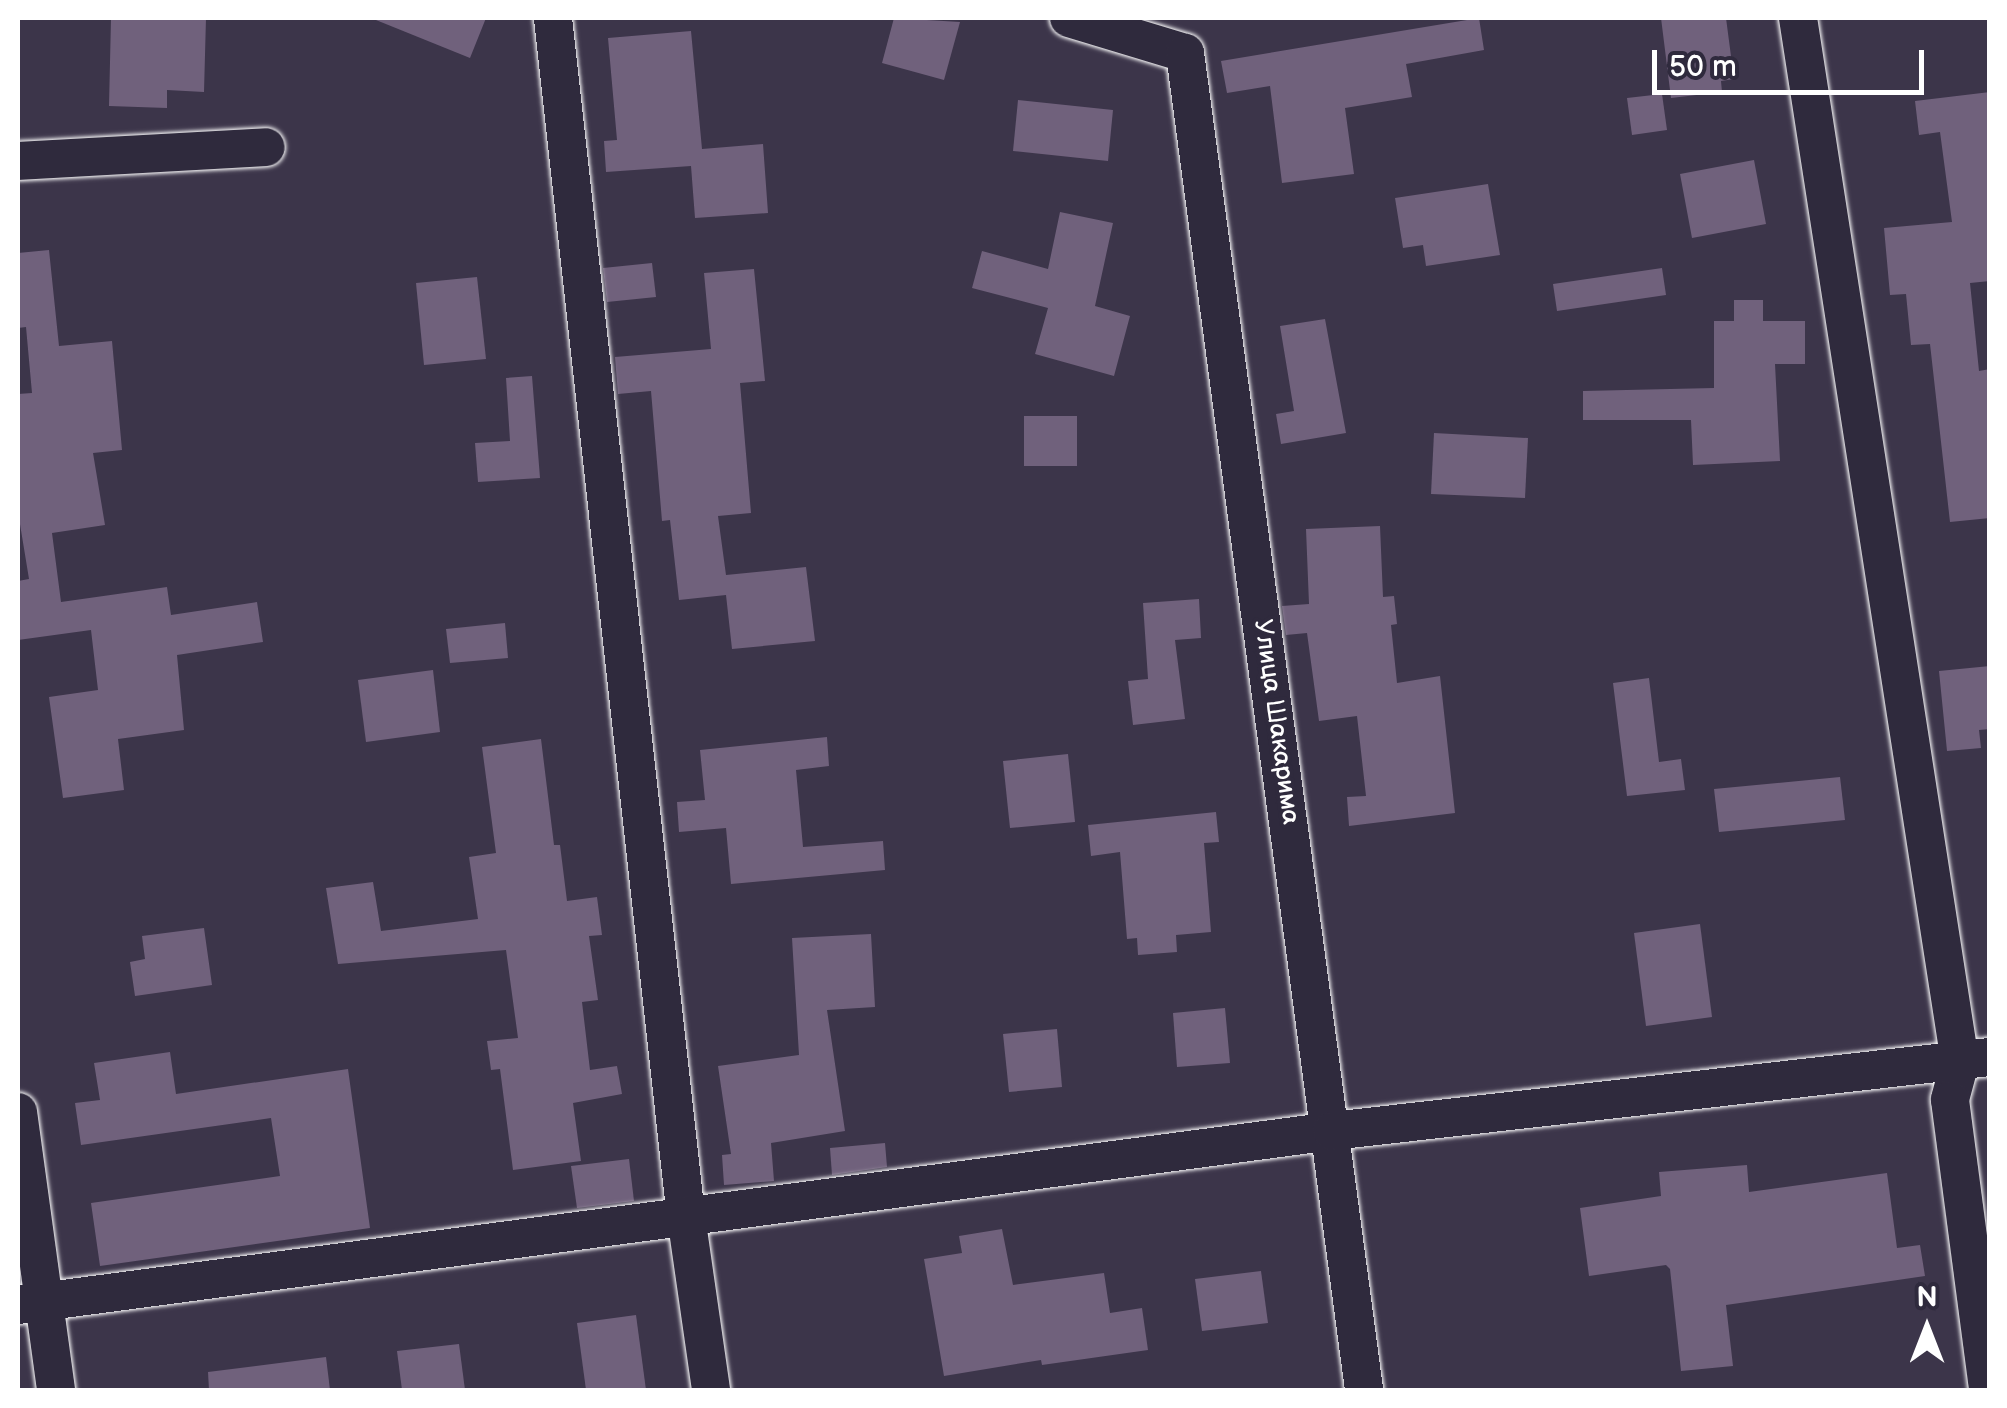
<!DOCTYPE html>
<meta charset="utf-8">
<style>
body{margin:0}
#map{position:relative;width:2007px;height:1408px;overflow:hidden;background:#3c354a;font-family:"Balsamiq Sans",sans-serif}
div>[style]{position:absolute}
.building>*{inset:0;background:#70617c}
.roads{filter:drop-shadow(0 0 2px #fff) drop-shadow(0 0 2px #fff)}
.minor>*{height:38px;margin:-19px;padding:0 19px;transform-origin:19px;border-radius:19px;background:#2f2a3d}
span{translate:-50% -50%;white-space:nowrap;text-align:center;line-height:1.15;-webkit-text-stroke:8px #2f2a3d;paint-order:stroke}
.street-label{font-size:25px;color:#fff}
.frame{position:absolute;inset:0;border:20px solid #fff;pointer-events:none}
.north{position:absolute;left:1877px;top:1278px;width:100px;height:100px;-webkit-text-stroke:8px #2f2a3d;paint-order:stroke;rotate:0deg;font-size:28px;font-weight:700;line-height:40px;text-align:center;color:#fff}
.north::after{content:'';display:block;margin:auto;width:35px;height:45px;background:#fff;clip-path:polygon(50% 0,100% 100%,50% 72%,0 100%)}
.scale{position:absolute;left:1652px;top:50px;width:272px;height:45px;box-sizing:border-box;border:5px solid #fff;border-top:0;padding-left:12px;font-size:30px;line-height:35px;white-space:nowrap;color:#fff;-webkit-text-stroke:8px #2f2a3d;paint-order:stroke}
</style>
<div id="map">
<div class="building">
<div style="clip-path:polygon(111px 18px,206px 18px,204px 92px,167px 90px,167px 108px,109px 106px)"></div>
<div style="clip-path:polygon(371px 18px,486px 18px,470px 58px)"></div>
<div style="clip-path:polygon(894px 18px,960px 22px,944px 80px,882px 63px)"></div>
<div style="clip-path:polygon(1479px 18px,1484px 50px,1406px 64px,1412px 97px,1345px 108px,1354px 174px,1282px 183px,1270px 86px,1227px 93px,1221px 61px)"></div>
<div style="clip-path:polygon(1661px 18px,1726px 18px,1734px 79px,1721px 81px,1722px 92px,1671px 98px)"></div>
<div style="clip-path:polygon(691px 31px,702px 149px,763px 144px,768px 213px,695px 218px,691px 166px,606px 172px,604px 141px,617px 140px,608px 38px)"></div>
<div style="clip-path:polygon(1990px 92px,1990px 281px,1970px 283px,1979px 371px,1990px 369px,1990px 518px,1950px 522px,1930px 344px,1911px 345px,1906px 294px,1890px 295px,1884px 228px,1952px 222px,1940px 132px,1919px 135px,1915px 101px)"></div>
<div style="clip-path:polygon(1662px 94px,1667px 130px,1632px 135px,1627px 98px)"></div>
<div style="clip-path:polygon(1018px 100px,1113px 110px,1108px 161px,1013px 151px)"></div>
<div style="clip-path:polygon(1754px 160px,1766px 224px,1692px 238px,1680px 174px)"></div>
<div style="clip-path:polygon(1488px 184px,1500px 255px,1426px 266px,1423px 245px,1403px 248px,1395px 198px)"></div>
<div style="clip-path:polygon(1060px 212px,1113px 223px,1095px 306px,1130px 316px,1114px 376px,1035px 354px,1048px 308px,972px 288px,982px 251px,1048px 269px)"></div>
<div style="clip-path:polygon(49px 250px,59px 346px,112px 341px,122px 450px,93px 453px,105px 525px,52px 533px,61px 602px,167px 587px,171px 615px,257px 602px,263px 642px,177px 655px,184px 730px,118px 739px,124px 790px,63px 798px,49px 697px,98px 690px,91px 630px,18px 640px,18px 581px,29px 579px,18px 512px,18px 394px,32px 393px,26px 327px,18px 328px,18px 253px)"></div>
<div style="clip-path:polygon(652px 263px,656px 297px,607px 302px,603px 268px)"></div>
<div style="clip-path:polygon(1662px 268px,1666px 295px,1557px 311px,1553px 284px)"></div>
<div style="clip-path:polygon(754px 269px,765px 381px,740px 383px,751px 513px,718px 516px,726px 575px,806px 567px,815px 641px,732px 649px,726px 595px,679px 600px,670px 520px,662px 521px,651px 391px,618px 394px,615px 357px,711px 349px,704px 273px)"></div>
<div style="clip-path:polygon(477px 277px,486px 359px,424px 365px,416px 283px)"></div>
<div style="clip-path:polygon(1734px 300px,1763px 300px,1763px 321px,1805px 321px,1805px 364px,1775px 364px,1780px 461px,1693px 465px,1691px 420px,1583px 420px,1583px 391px,1714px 388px,1714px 321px,1734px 321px)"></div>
<div style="clip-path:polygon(1325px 319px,1346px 433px,1281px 444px,1276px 414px,1294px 411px,1280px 326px)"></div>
<div style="clip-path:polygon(532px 376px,540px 478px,478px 482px,475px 443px,510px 441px,506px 378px)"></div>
<div style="clip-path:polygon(1024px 416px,1077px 416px,1077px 466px,1024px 466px)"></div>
<div style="clip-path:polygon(1434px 433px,1528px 438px,1525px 498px,1431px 494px)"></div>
<div style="clip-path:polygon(1380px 526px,1383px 597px,1394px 596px,1397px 624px,1391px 625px,1397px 683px,1440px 676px,1455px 813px,1349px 826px,1347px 797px,1366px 796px,1357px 716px,1319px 721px,1307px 633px,1286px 635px,1282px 606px,1309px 604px,1306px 529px)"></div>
<div style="clip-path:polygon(1199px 599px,1201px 638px,1175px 640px,1185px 719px,1133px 725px,1128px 681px,1148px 679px,1143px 603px)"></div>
<div style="clip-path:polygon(505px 623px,508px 658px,450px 663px,446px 629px)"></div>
<div style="clip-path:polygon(1990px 666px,1990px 729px,1979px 730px,1981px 748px,1947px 751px,1939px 671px)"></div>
<div style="clip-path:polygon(433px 670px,440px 732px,366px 742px,358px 680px)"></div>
<div style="clip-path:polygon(1649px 678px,1659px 762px,1681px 759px,1685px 790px,1627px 796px,1613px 683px)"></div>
<div style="clip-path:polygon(827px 737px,829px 766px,796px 770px,803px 847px,883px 841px,885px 870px,731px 884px,726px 828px,679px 832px,677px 802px,705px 800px,700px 750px)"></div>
<div style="clip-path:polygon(541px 739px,554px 845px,560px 845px,567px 901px,597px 897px,602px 935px,589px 936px,598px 1000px,582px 1002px,590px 1070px,617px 1066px,622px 1094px,573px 1103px,581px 1161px,513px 1170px,500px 1069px,491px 1070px,487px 1041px,518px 1038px,506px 950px,338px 964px,326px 888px,373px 882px,381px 931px,478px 919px,469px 857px,496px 853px,482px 747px)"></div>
<div style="clip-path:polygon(1068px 754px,1075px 822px,1010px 828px,1003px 761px)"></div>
<div style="clip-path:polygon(1840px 777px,1845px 820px,1719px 832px,1714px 789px)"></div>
<div style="clip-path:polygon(1216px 812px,1219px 842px,1204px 843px,1211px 932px,1176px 935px,1177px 952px,1138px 955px,1137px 938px,1127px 939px,1120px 852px,1091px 856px,1088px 825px)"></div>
<div style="clip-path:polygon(1700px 924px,1712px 1017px,1646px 1026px,1634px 933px)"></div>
<div style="clip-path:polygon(204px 928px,212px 985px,135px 996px,130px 962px,145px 959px,142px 936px)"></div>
<div style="clip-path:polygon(871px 934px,875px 1007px,827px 1010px,845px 1131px,771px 1143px,774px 1181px,724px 1185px,722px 1155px,731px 1154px,718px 1066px,799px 1055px,792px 938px)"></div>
<div style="clip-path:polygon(1225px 1008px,1230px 1063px,1177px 1067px,1173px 1013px)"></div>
<div style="clip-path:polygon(1057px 1029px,1062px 1087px,1009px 1092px,1003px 1034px)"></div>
<div style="clip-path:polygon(170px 1052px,176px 1094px,348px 1069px,370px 1228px,100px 1266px,91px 1203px,280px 1176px,271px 1118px,81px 1145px,75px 1103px,100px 1100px,94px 1063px)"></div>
<div style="clip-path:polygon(885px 1143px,887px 1167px,832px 1175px,830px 1148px)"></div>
<div style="clip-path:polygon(629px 1159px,634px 1201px,577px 1208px,571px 1166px)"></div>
<div style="clip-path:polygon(1747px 1165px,1749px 1192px,1887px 1173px,1897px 1248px,1920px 1245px,1925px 1276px,1726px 1305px,1733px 1366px,1681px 1371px,1670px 1269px,1666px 1265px,1589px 1276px,1580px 1208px,1661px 1196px,1659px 1172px)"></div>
<div style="clip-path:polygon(1002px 1229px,1013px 1285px,1104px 1273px,1110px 1313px,1142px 1308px,1148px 1350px,1042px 1365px,1041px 1360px,944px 1376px,924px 1259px,962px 1253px,959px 1236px)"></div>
<div style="clip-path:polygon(1261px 1271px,1268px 1323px,1202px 1331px,1195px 1279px)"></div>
<div style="clip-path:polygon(636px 1315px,646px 1390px,586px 1390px,577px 1323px)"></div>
<div style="clip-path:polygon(459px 1344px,465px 1390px,402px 1390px,397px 1351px)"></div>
<div style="clip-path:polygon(326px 1357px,330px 1390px,209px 1390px,208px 1372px)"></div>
</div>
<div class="roads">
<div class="minor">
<div style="left:553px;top:18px;width:1205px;rotate:83.67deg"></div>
<div style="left:686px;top:1216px;width:176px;rotate:81.8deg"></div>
<div style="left:1069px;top:18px;width:121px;rotate:16.8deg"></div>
<div style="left:1185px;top:53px;width:1349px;rotate:82.37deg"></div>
<div style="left:1798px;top:18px;width:1056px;rotate:81.18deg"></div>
<div style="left:1960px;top:1062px;width:39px;rotate:105deg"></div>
<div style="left:1950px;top:1100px;width:292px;rotate:82.5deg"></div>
<div style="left:18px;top:161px;width:248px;rotate:-3.2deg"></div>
<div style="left:18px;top:1112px;width:281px;rotate:82.2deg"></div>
<div style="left:18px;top:1305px;width:1325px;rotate:-7.54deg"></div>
<div style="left:1332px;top:1131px;width:662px;rotate:-6.42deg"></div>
</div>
</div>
<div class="street-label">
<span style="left:1276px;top:722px;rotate:82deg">Улица Шакарима</span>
</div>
<div class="frame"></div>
<div class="north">N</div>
<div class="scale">50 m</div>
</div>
